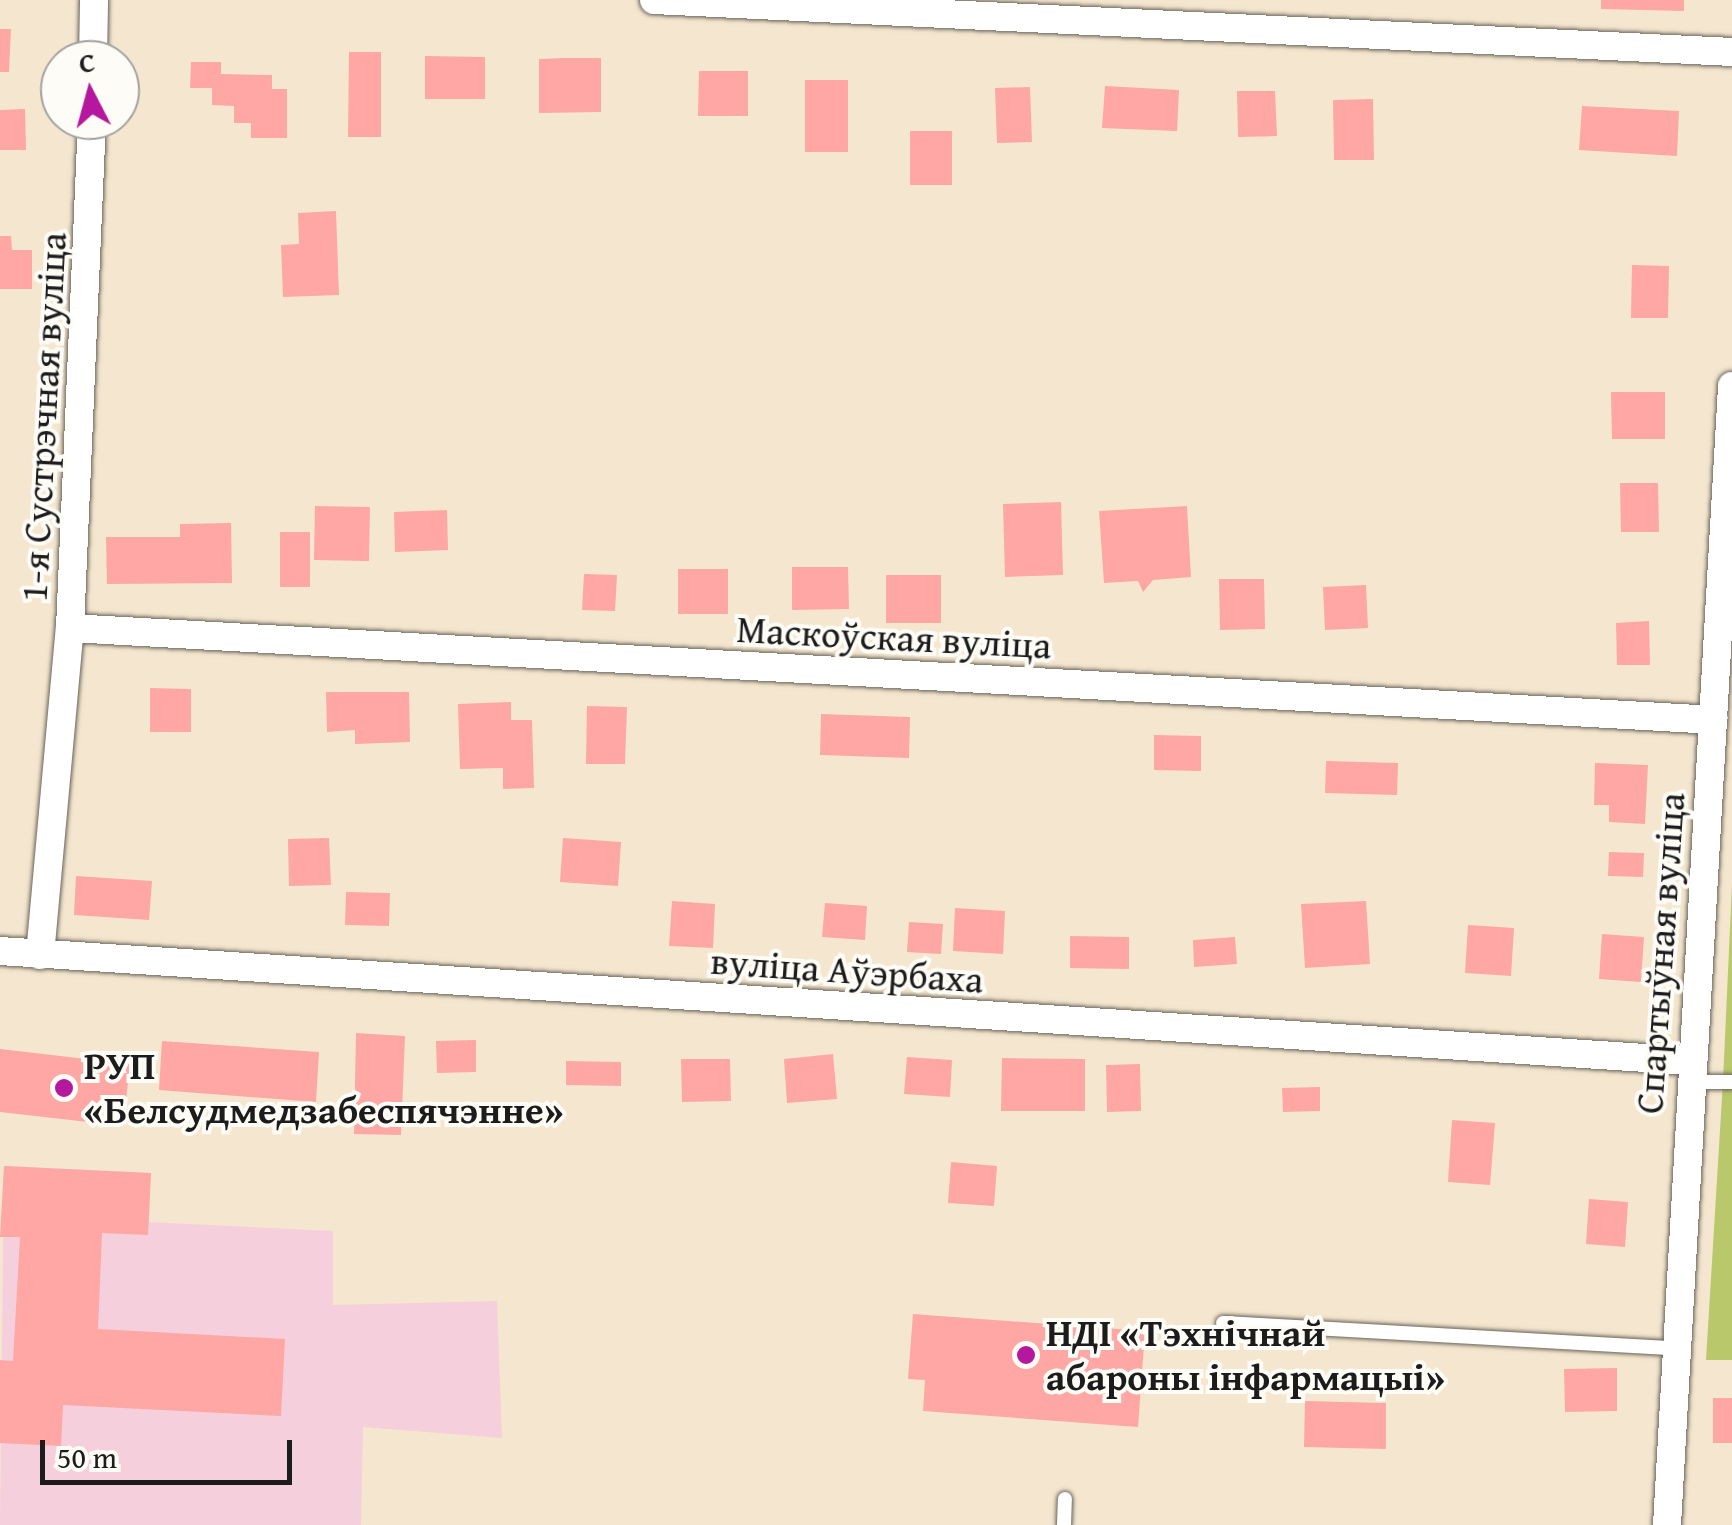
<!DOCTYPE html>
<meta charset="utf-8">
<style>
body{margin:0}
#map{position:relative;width:1732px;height:1525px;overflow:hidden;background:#f5e7cf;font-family:"Gentium Book Plus",serif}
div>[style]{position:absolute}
.built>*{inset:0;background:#f5cfdb}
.green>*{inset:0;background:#b9c86a}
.building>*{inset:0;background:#fea7a4}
.roads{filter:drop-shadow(0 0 2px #68635b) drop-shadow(0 0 2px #68635b)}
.lane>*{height:14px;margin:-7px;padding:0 7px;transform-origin:7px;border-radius:7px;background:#fff}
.street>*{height:28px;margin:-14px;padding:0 14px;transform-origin:14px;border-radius:14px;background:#fff}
.dots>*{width:28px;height:28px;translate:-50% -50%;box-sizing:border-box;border:5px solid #fdfcf7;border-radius:50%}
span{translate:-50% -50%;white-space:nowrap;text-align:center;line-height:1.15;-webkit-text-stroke:8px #fdfcf7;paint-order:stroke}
.street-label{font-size:38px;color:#1c1c1c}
.poi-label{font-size:38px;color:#1c1c1c;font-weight:700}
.left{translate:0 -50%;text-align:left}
.north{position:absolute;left:40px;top:40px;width:100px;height:100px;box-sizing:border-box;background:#fdfcf7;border:2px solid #a3a29f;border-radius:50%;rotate:354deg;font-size:28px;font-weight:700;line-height:40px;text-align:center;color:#1c1c1c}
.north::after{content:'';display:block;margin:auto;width:35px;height:45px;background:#b5179e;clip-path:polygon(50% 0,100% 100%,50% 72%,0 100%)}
.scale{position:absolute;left:40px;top:1440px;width:252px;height:45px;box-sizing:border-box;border:5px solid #1c1c1c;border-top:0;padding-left:12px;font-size:30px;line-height:35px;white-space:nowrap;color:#1c1c1c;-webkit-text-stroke:8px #fdfcf7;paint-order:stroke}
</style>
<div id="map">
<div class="built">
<div style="clip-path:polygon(4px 1166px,151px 1173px,149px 1222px,333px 1231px,333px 1305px,497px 1301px,502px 1438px,363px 1427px,361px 1525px,0 1525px)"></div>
</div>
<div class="green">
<div style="clip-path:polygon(1732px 884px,1732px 1360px,1706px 1360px,1723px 1081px)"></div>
</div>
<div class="building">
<div style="clip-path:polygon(1601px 0,1684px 0,1684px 11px,1601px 9px)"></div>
<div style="clip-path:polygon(0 29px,11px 29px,9px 72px,0 72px)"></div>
<div style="clip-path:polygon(349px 52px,381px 52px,381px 137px,348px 137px)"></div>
<div style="clip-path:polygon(425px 56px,485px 57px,485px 99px,425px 99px)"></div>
<div style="clip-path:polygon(564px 58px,601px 58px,601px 112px,539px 113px,539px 59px)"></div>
<div style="clip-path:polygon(191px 62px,221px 62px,221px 74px,272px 75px,272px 89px,287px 89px,287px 138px,251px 138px,251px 123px,234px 123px,234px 106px,212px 105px,212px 88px,190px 88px)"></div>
<div style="clip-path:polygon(699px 71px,748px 71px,748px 116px,698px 116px)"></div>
<div style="clip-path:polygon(805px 80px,848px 80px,848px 152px,805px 152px)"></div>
<div style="clip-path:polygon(1105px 86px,1179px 90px,1177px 131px,1102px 128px)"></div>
<div style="clip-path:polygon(1030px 87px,1032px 142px,997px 143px,995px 88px)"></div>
<div style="clip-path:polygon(1237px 91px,1275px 91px,1277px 136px,1238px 137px)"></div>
<div style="clip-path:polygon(1373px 99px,1374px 160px,1334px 160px,1333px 100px)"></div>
<div style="clip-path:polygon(1582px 106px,1679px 111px,1677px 156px,1579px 150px)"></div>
<div style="clip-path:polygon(25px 109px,26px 150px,0 150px,0 110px)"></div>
<div style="clip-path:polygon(910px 131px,952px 131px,952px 185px,910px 185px)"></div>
<div style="clip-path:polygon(336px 211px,339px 295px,283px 297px,281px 245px,299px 244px,298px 213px)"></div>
<div style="clip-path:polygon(0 236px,11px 236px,12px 250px,32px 250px,32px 289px,0 289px)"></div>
<div style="clip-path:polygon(1632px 265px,1669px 266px,1668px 318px,1631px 318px)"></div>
<div style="clip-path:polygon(1611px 392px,1665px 392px,1665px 439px,1612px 439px)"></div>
<div style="clip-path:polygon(1620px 483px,1658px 483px,1659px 532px,1621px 532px)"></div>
<div style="clip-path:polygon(1061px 502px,1063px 575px,1005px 577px,1003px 504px)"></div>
<div style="clip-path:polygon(315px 506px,370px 507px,369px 561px,314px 560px)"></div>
<div style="clip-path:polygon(1187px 506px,1191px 577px,1153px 580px,1143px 592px,1138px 581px,1104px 583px,1099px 511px)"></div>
<div style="clip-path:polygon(447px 510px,448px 550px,395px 552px,394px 512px)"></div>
<div style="clip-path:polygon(231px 523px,232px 583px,107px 584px,106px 537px,180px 537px,180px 524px)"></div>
<div style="clip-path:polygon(280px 532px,310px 532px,310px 587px,280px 587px)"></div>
<div style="clip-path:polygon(792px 567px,848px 567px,849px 609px,792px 610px)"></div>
<div style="clip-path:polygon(678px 569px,728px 569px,728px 614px,678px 614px)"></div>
<div style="clip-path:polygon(584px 574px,617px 575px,615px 611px,582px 610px)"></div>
<div style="clip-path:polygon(886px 575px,941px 575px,941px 623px,886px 623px)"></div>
<div style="clip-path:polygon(1219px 579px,1264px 579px,1265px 629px,1220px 630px)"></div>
<div style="clip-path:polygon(1366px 585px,1368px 628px,1325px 630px,1323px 587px)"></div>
<div style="clip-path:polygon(1649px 621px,1650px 665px,1617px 665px,1616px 623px)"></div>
<div style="clip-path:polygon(150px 688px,191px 689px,191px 732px,150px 732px)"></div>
<div style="clip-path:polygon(326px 692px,409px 692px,410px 742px,355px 744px,355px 730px,327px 732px)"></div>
<div style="clip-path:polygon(511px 702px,511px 720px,532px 720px,534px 788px,503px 789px,503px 768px,460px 769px,458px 704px)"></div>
<div style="clip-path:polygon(587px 706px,627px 707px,625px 764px,586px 764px)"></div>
<div style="clip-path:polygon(821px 714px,910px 717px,909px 758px,820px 755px)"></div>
<div style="clip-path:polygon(1154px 735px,1201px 736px,1201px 771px,1154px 770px)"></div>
<div style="clip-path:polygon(1326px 761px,1398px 763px,1397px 795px,1325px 793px)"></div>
<div style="clip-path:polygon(1595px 763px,1648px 765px,1645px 824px,1609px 822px,1609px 805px,1594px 805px)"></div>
<div style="clip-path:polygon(329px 838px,331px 885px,289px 886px,288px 839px)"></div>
<div style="clip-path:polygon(563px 838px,621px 842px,618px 886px,560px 882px)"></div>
<div style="clip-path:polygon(1609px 852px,1644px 853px,1643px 877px,1608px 876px)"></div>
<div style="clip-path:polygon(76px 876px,152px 881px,149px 920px,74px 915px)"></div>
<div style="clip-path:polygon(346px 892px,390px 893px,389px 926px,345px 925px)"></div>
<div style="clip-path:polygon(672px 901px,715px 904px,713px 948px,669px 946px)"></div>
<div style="clip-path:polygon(1366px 901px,1370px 964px,1305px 968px,1301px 904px)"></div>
<div style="clip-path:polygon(825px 903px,867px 906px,865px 940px,822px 937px)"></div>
<div style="clip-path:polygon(955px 908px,1005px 911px,1003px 954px,953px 951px)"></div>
<div style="clip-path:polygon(909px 922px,943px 924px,941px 954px,907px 952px)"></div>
<div style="clip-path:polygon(1468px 925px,1514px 928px,1511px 976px,1465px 973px)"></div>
<div style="clip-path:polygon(1602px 934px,1644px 937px,1641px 982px,1599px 979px)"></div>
<div style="clip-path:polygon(1070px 936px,1129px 937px,1129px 969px,1070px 968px)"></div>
<div style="clip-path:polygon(1235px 937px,1237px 964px,1194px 967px,1193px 940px)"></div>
<div style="clip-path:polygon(356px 1033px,405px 1036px,401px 1135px,354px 1134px)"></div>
<div style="clip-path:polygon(476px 1040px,476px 1072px,437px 1073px,436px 1041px)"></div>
<div style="clip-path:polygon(162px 1041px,319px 1052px,316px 1102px,159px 1090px)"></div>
<div style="clip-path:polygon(0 1049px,130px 1064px,123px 1126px,0 1112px)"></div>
<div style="clip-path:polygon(833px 1054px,837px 1099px,787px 1103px,784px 1059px)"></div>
<div style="clip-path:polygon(907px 1057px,952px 1060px,950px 1097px,904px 1094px)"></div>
<div style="clip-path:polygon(1002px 1058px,1085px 1059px,1085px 1111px,1001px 1111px)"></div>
<div style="clip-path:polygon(681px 1059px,730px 1059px,731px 1101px,682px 1102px)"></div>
<div style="clip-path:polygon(566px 1061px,621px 1062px,621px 1086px,566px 1085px)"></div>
<div style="clip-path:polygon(1140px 1064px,1141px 1111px,1107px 1112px,1106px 1065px)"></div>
<div style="clip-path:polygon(1320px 1087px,1320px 1111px,1283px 1112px,1282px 1088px)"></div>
<div style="clip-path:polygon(1452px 1120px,1495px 1123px,1490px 1185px,1448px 1182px)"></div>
<div style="clip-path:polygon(951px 1162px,997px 1166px,994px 1206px,948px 1203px)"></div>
<div style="clip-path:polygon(4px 1166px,151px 1173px,148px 1235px,102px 1233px,98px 1329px,285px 1339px,281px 1416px,63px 1405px,61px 1446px,0 1443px,0 1360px,13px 1361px,20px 1237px,0 1237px)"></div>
<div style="clip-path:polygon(1589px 1199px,1628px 1202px,1625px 1247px,1586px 1244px)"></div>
<div style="clip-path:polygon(913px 1314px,1145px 1331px,1138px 1427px,923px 1411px,925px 1380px,908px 1379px)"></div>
<div style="clip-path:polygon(1617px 1368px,1617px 1411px,1565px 1412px,1564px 1369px)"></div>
<div style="clip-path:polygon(1713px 1398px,1732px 1398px,1732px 1443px,1713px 1443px)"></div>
<div style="clip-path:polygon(1305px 1401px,1386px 1403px,1386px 1449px,1304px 1447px)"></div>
</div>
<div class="roads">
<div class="lane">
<div style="left:1689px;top:1082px;width:43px"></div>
<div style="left:1223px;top:1323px;width:448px;rotate:3.2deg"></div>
<div style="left:1064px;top:1525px;width:26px;rotate:-88deg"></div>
</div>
<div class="street">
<div style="left:654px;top:0;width:1079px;rotate:2.76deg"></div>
<div style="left:93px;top:60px;width:60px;rotate:-89deg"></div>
<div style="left:70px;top:628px;width:1646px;rotate:3.2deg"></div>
<div style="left:0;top:951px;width:1694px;rotate:3.72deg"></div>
<div style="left:40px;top:955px;width:328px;rotate:-84.8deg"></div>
<div style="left:70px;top:628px;width:508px;rotate:-87.52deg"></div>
<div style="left:1667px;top:1525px;width:1141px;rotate:-86.73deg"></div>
</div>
</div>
<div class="dots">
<div style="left:64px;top:1088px;background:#b5179e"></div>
<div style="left:1026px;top:1355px;background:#b5179e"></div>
</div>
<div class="street-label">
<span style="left:43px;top:417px;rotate:-87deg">1-я Сустрэчная вуліца</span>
<span style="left:894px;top:637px;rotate:3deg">Маскоўская вуліца</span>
<span style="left:1660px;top:953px;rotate:-86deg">Спартыўная вуліца</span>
<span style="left:847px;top:970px;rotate:4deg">вуліца Аўэрбаха</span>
</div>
<div class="poi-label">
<span class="left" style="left:84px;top:1088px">РУП<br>«Белсудмедзабеспячэнне»</span>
<span class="left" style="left:1046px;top:1355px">НДІ «Тэхнічнай<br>абароны інфармацыі»</span>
</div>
<div class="north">С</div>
<div class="scale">50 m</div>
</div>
